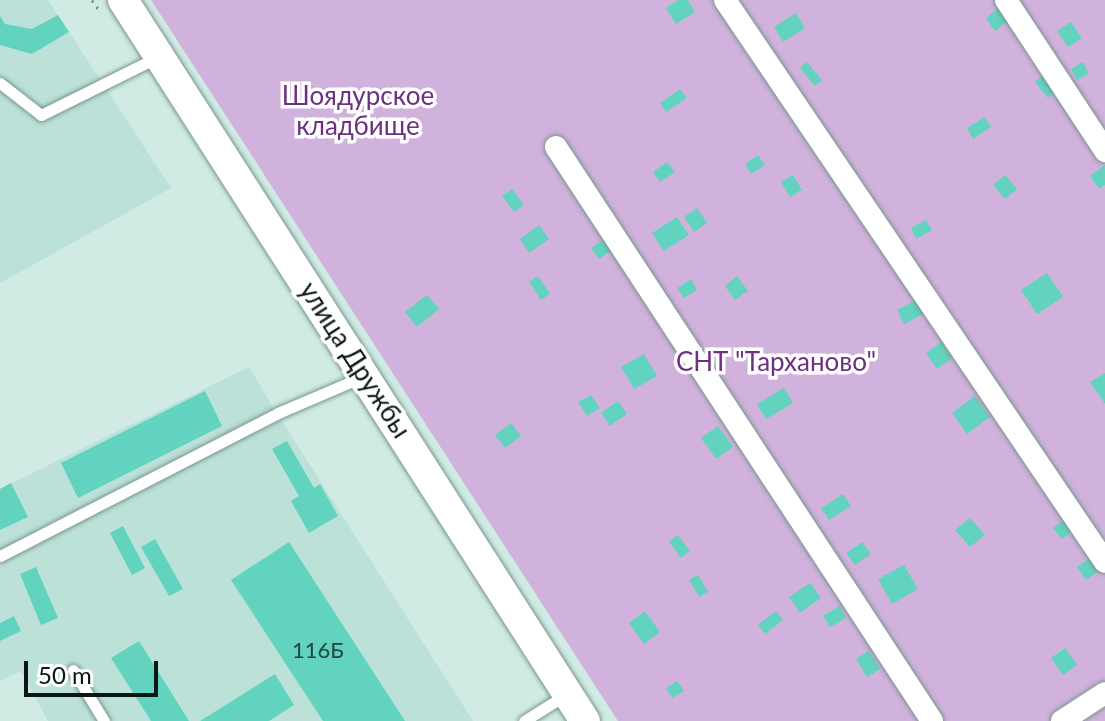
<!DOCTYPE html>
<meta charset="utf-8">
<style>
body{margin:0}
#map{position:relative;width:1105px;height:721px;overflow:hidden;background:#cfebe4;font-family:Lato,sans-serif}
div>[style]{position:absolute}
.built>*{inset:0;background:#bce1d8}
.green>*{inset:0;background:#d1b2dd}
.building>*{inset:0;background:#62d3be}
.path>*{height:3px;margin-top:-1.5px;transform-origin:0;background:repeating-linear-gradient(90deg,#7c908b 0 2px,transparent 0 8px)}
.roads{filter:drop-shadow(0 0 2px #7b958f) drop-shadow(0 0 2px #7b958f)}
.service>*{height:11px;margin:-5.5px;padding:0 5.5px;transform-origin:5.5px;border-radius:5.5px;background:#fff}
.minor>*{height:22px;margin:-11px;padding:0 11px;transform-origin:11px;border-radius:11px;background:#fff}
.secondary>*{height:30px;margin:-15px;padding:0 15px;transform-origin:15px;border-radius:15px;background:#fff}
span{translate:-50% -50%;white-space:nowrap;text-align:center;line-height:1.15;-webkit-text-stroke:7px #fff;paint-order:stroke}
.number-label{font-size:22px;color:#22453e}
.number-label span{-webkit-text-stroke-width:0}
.park-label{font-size:26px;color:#6c3181}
.street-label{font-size:26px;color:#0c1614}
.scale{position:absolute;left:24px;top:661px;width:134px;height:36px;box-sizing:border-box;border:4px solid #0c1614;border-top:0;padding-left:10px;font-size:24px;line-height:28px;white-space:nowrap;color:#0c1614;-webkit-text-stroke:6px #fff;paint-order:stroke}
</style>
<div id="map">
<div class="built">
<div style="clip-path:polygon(0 0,48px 0,171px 188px,0 283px)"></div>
<div style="clip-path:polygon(249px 367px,271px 404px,473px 721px,48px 721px,21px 671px,0 681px,0 489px)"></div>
</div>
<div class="green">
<div style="clip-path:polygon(151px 0,1105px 0,1105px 721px,618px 721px)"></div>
</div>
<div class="building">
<div style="clip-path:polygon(678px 0,688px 0,695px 12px,676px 24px,666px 8px)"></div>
<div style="clip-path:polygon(1000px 7px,1009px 20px,995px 31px,986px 18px)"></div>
<div style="clip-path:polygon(796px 13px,805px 28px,783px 42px,774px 27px)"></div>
<div style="clip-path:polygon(58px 15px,69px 32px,32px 54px,0 45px,0 16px,5px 24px,32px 29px)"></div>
<div style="clip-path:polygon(1071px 22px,1082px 38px,1068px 47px,1057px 31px)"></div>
<div style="clip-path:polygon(807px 62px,822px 80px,815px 86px,800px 68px)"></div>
<div style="clip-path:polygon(1083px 62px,1089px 74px,1077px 80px,1071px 69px)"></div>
<div style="clip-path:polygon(1046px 73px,1059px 89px,1048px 98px,1035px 82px)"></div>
<div style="clip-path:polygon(680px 89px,687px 98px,666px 112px,660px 103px)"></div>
<div style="clip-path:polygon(984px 117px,991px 127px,973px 139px,967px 128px)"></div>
<div style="clip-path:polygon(758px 155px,765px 165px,751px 174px,745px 164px)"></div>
<div style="clip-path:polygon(667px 162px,675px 172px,660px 182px,653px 172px)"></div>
<div style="clip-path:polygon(1105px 165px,1105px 185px,1099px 189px,1090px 176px)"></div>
<div style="clip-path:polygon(793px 175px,802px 190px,790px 197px,781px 182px)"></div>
<div style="clip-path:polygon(1005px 175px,1017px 189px,1005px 199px,993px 185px)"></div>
<div style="clip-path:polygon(512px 189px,524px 205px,514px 212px,502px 196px)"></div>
<div style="clip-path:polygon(697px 208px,707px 223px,694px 232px,684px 217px)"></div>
<div style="clip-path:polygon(677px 217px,689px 235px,664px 251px,652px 233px)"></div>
<div style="clip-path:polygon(926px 220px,932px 230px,916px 239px,911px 228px)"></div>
<div style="clip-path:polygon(539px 225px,549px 239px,529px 253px,520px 239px)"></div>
<div style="clip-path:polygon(606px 238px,613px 249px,599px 259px,591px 248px)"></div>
<div style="clip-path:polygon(1047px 273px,1063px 297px,1037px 314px,1021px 290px)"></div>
<div style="clip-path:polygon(538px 276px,550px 294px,541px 300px,529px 282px)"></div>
<div style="clip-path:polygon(737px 276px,748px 291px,735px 300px,725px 286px)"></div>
<div style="clip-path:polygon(691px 279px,697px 290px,684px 298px,677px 288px)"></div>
<div style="clip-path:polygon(427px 295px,439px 309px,417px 327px,405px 312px)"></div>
<div style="clip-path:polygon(920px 298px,927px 312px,904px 324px,897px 310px)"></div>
<div style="clip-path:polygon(941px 342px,952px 358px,937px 369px,926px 353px)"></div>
<div style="clip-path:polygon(644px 354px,657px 376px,634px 389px,621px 367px)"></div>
<div style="clip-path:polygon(1105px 373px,1105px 404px,1090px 382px)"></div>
<div style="clip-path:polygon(784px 388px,793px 403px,766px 419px,757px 404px)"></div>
<div style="clip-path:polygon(205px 391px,222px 426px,78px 498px,61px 463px)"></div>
<div style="clip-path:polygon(591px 395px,600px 408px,587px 416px,578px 402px)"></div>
<div style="clip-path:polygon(975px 396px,990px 417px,967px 434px,952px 413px)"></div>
<div style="clip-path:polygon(618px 401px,627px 414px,610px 426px,601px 413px)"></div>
<div style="clip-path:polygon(511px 423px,521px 436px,505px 448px,495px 435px)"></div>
<div style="clip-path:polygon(718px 426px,733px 447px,716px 459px,701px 438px)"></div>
<div style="clip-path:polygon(287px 441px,314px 488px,320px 484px,338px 516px,309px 533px,291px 501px,299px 496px,272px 449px)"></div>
<div style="clip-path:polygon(11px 483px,28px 517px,0 530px,0 489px)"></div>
<div style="clip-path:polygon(843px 494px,851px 506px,829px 520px,821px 508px)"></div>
<div style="clip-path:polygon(1068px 517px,1076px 528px,1062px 539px,1053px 528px)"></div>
<div style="clip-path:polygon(970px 518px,985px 535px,970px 547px,955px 530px)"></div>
<div style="clip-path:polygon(123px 526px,145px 568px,132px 575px,110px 533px)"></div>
<div style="clip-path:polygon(678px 535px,690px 551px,681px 558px,669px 542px)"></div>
<div style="clip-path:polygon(155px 539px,183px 589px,169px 596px,141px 547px)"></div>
<div style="clip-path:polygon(289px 542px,405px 721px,323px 721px,231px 580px)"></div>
<div style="clip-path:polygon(862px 542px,871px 554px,855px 565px,846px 553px)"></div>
<div style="clip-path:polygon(1097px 553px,1105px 567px,1086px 580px,1077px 567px)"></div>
<div style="clip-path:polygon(904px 565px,918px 589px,892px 604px,878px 579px)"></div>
<div style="clip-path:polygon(36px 567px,58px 618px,41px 625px,20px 574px)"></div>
<div style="clip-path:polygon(698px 575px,708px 592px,699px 597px,689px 580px)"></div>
<div style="clip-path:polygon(810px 583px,821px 598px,800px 613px,789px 597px)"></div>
<div style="clip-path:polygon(839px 606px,846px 618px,830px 627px,823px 616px)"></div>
<div style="clip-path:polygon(645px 611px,660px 632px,644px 644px,629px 623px)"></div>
<div style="clip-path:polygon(776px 611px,783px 620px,765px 634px,758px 625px)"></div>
<div style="clip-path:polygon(14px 616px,21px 631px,0 641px,0 623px)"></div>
<div style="clip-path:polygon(139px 641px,189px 721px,151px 721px,111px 658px)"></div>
<div style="clip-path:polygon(1065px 648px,1077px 665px,1063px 675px,1051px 658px)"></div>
<div style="clip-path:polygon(869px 651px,880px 669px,867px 677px,856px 659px)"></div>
<div style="clip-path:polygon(275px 674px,294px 705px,269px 721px,200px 721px)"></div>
<div style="clip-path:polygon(677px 681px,684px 691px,672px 698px,666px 688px)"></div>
</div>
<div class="path">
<div style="left:92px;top:0;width:16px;rotate:55deg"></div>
</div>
<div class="roads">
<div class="service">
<div style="left:0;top:83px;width:52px;rotate:38deg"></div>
<div style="left:41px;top:115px;width:131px;rotate:-26.4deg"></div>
<div style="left:0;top:556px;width:313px;rotate:-27.2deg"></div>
<div style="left:278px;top:413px;width:91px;rotate:-23.2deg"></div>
<div style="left:73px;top:670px;width:60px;rotate:58.7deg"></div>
<div style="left:524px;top:721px;width:51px;rotate:-32.1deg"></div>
</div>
<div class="minor">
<div style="left:725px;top:0;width:678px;rotate:55.94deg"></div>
<div style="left:1006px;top:0;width:181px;rotate:56.7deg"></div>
<div style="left:556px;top:147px;width:686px;rotate:56.77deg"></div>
<div style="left:1062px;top:721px;width:51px;rotate:-33.1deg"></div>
</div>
<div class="secondary">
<div style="left:123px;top:0;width:856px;rotate:57.35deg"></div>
</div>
</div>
<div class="number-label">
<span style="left:318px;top:650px">116Б</span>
</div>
<div class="park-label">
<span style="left:358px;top:111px">Шоядурское<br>кладбище</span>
<span style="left:776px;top:362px">СНТ "Тарханово"</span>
</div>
<div class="street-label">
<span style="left:355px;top:360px;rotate:57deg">улица Дружбы</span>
</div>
<div class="scale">50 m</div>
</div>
